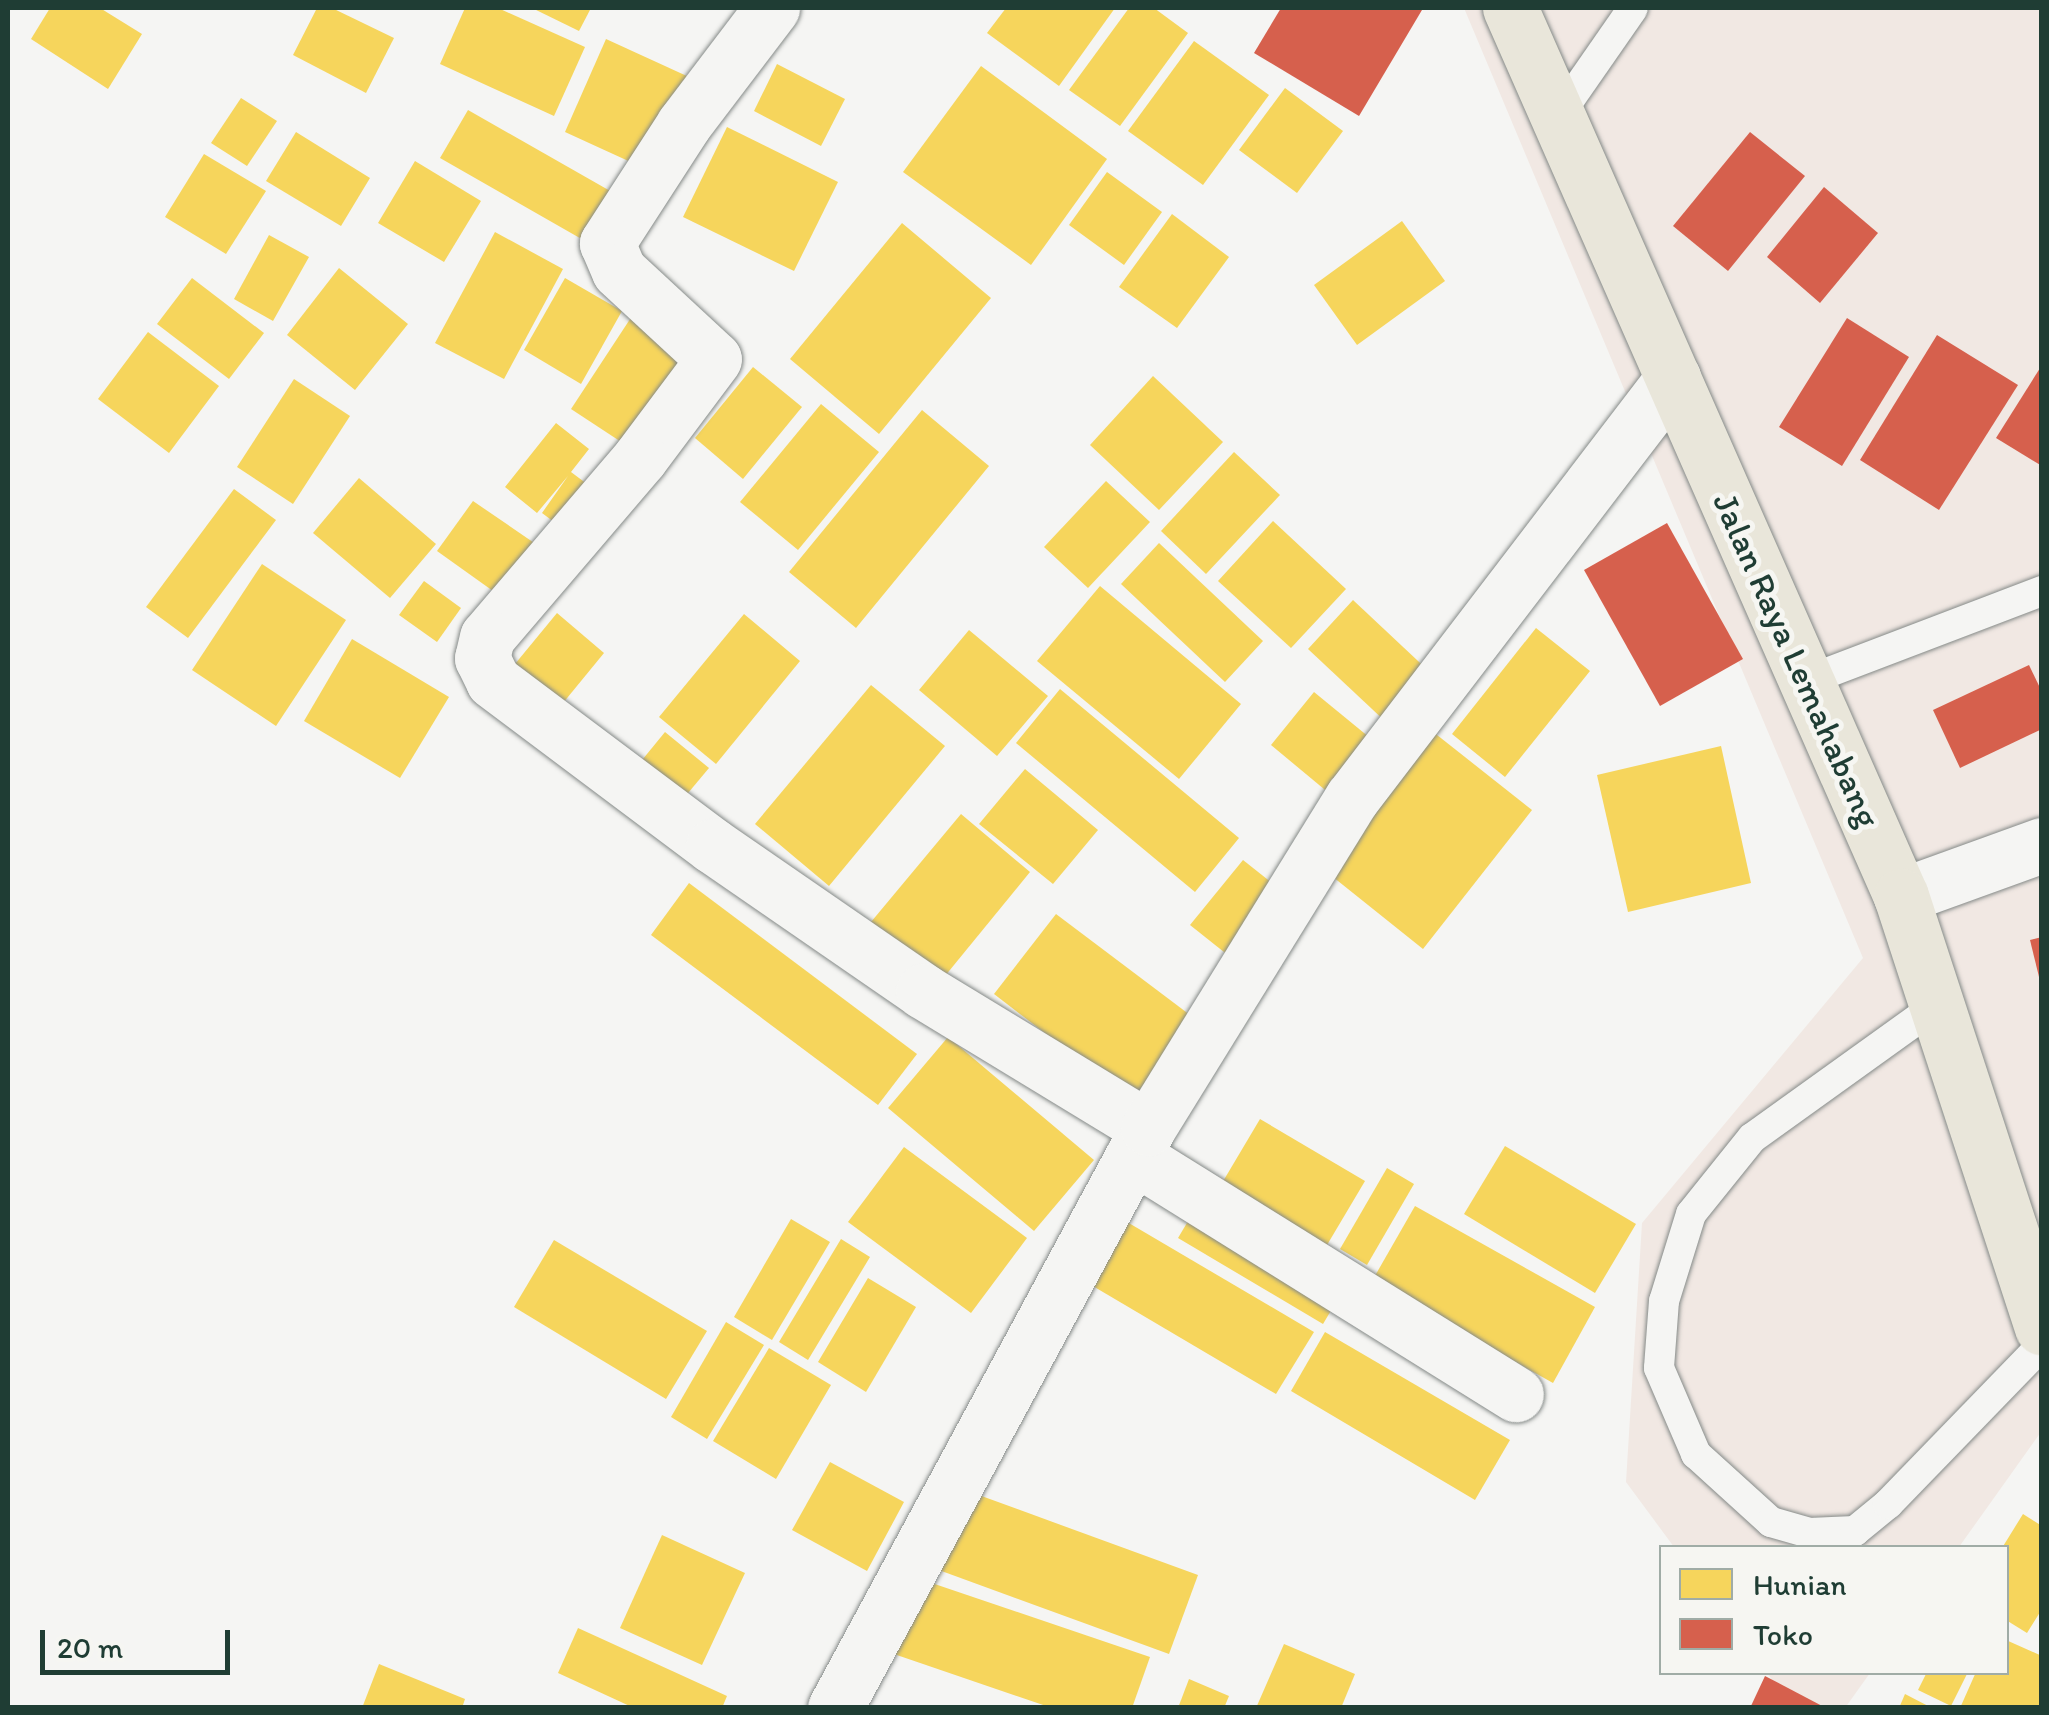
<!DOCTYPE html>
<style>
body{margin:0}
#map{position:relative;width:2049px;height:1715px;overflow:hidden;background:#f5f5f3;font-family:Itim,sans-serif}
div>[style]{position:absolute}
.built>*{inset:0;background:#f1e8e3}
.homes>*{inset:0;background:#f6d55c}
.shops>*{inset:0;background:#d6604d}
.roads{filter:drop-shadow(0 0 2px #858a88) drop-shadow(0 0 2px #858a88)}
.lane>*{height:30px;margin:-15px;padding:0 15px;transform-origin:15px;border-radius:15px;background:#f5f5f3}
.street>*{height:55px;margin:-27.5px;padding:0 27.5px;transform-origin:27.5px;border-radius:27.5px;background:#f5f5f3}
.primary>*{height:55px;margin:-27.5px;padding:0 27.5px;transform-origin:27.5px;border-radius:27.5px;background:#e9e6da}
span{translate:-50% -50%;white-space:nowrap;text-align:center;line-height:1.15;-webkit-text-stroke:10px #f6f6f2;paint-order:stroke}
.street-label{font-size:35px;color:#1f3d34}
.frame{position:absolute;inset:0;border:10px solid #1f3d34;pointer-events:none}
.legend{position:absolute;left:1659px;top:1545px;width:350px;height:130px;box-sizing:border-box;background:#f6f6f2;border:2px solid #a0aca6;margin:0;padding:12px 18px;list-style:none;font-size:30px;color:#1f3d34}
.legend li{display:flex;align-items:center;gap:20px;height:50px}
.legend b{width:50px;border:2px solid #a0aca6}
.scale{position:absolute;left:40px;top:1630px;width:190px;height:45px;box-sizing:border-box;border:5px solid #1f3d34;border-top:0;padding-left:12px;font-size:30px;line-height:35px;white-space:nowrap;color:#1f3d34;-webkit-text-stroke:8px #f6f6f2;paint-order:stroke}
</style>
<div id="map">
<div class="built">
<div style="clip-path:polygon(1464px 8px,2041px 8px,2041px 1432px,1959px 1547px,1674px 1547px,1626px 1482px,1642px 1223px,1863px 958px)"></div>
<div style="clip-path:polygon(1767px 1673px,1870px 1673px,1845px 1708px,1793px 1707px)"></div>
</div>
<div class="homes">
<div style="clip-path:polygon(50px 8px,100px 8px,142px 34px,108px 89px,31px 39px)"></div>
<div style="clip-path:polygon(317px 8px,332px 8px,394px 38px,366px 93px,293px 55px)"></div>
<div style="clip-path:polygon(465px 8px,498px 8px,585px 47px,554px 116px,440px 64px)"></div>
<div style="clip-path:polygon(532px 8px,591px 8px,579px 31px)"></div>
<div style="clip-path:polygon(1006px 8px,1115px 8px,1059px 86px,987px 33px)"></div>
<div style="clip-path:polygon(1129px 8px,1154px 8px,1188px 33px,1120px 126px,1069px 90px)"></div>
<div style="clip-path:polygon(606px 39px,689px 77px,648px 170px,565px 132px)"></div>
<div style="clip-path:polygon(1194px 41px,1269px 95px,1203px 185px,1128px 131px)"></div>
<div style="clip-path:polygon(777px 64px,845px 99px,821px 146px,754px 111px)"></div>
<div style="clip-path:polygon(981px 66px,1107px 159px,1031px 265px,903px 172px)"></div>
<div style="clip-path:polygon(1285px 88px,1343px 131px,1297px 193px,1239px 150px)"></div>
<div style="clip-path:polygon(241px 98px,277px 121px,247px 166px,211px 143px)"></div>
<div style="clip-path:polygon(468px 110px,626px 200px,599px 249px,440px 158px)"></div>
<div style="clip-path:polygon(727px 127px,838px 182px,794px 271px,683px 217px)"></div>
<div style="clip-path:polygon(296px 132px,370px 178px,341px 226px,266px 181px)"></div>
<div style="clip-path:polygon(204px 154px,266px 191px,226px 254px,165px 217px)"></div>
<div style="clip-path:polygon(415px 161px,481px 201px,444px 262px,378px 223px)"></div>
<div style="clip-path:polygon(1107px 172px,1162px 212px,1124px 265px,1069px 225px)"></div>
<div style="clip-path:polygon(1172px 214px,1229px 257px,1177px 328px,1119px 287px)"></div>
<div style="clip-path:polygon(1402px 221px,1445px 281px,1357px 345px,1314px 285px)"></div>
<div style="clip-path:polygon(902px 223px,991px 298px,879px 434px,790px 359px)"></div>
<div style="clip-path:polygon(495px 232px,563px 269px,504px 379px,435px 343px)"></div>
<div style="clip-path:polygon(269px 235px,309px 257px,273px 321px,234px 299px)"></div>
<div style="clip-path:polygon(339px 268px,408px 324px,355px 390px,287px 335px)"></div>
<div style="clip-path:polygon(192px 278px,264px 333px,229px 379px,157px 324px)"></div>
<div style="clip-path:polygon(565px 278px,622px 311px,581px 384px,524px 350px)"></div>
<div style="clip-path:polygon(634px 313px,703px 357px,641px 455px,571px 409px)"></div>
<div style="clip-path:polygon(148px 332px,219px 386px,169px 453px,98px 399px)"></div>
<div style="clip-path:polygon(753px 367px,802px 407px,743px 479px,695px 438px)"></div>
<div style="clip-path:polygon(1153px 376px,1223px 442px,1159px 510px,1090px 445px)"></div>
<div style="clip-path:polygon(294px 379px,350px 416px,293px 504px,237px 467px)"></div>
<div style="clip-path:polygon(821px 404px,879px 452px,798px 550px,740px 502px)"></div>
<div style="clip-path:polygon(922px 410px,989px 466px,856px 628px,789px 572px)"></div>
<div style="clip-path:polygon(556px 423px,589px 449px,571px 472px,599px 493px,570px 534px,542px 513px,568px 476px,537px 513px,505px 487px)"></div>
<div style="clip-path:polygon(1234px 452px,1280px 495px,1206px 574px,1161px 531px)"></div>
<div style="clip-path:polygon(359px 478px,436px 544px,390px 598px,313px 533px)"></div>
<div style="clip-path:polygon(1106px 481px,1150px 522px,1088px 588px,1044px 547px)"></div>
<div style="clip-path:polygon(234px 489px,276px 520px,188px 638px,146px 607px)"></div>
<div style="clip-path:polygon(473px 501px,543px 549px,507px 601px,437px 551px)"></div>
<div style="clip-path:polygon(1273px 521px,1346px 589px,1291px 648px,1218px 581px)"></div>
<div style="clip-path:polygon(1159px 543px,1263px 641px,1225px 682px,1121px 584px)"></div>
<div style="clip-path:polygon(262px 564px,346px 620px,276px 726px,192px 670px)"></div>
<div style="clip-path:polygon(424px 581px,461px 608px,437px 642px,399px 615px)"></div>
<div style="clip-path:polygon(1100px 586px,1241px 704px,1179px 779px,1037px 661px)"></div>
<div style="clip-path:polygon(1353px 600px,1434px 676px,1388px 724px,1308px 649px)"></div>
<div style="clip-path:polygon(557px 613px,604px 653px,554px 714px,506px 675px)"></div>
<div style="clip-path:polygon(744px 614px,800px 661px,716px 764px,659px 717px)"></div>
<div style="clip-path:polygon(1536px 628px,1590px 671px,1505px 777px,1452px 734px)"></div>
<div style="clip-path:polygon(969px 630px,1048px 696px,997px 756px,919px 690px)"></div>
<div style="clip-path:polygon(352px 639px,449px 697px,400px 778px,304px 721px)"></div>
<div style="clip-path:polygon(871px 685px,945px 746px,829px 886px,755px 824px)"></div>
<div style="clip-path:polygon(1060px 689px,1239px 838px,1195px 892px,1016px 743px)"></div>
<div style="clip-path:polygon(1314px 692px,1386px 751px,1342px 804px,1271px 745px)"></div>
<div style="clip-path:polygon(1432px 731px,1532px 810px,1423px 949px,1323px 869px)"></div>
<div style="clip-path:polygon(665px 732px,709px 768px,673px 811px,629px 776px)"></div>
<div style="clip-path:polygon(1721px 746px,1751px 883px,1628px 912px,1597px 775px)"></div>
<div style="clip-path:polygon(1025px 769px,1098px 830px,1053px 884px,979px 824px)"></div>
<div style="clip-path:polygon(961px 814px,1030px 872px,936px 987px,866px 928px)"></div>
<div style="clip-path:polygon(1243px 860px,1287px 895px,1234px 960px,1190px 925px)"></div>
<div style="clip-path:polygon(689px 883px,917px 1054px,878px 1105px,651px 935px)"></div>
<div style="clip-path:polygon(1056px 914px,1194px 1018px,1132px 1100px,994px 994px)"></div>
<div style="clip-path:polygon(948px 1037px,1094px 1160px,1034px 1231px,888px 1108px)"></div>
<div style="clip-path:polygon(1260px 1119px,1365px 1181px,1327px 1245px,1222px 1183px)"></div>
<div style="clip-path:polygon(1505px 1146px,1636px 1224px,1595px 1293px,1464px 1214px)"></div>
<div style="clip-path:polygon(904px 1147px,1027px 1238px,971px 1313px,848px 1222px)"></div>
<div style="clip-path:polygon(1387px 1168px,1414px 1184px,1367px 1265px,1340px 1249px)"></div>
<div style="clip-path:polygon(1197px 1206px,1342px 1292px,1323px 1324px,1178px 1238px)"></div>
<div style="clip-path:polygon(1415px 1206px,1595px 1307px,1553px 1383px,1372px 1281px)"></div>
<div style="clip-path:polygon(791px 1219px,830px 1242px,772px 1340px,734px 1317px)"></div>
<div style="clip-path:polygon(1122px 1219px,1314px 1332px,1276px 1394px,1086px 1282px)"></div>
<div style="clip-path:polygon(841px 1239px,870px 1257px,808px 1360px,779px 1342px)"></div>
<div style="clip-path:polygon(554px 1240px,707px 1331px,666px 1399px,514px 1307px)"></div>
<div style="clip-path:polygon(868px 1278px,916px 1307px,866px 1392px,818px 1362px)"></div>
<div style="clip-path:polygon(726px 1322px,764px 1345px,707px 1439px,671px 1417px)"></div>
<div style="clip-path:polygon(1325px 1332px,1510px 1440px,1475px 1500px,1291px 1391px)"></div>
<div style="clip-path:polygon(769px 1348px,831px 1385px,776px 1479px,713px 1441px)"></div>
<div style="clip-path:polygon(830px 1462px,904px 1502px,867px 1571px,792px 1530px)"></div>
<div style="clip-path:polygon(965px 1490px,1198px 1575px,1169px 1654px,936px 1569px)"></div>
<div style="clip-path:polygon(2023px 1514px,2042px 1526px,2042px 1609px,2027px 1633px,2006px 1620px,2002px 1548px)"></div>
<div style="clip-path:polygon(662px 1535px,745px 1573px,702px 1665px,620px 1628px)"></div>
<div style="clip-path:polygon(914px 1577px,1150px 1657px,1132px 1708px,1052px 1708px,888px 1652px)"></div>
<div style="clip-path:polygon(578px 1628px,727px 1696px,722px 1708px,634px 1708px,558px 1673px)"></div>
<div style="clip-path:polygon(2006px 1640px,2042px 1656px,2042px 1708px,1960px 1708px,1976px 1672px,2006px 1672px)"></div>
<div style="clip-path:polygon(1284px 1644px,1355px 1674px,1341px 1708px,1256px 1708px)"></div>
<div style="clip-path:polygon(379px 1664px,465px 1699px,462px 1708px,362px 1708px)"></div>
<div style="clip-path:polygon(1927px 1672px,1968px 1672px,1951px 1706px,1918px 1690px)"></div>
<div style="clip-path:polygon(1189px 1679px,1229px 1696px,1224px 1708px,1178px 1708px)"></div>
<div style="clip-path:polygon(1905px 1694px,1932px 1708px,1899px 1708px)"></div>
</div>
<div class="shops">
<div style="clip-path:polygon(1281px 8px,1417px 8px,1422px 10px,1359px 116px,1254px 53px)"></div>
<div style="clip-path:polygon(1750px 132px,1805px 176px,1728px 271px,1673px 226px)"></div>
<div style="clip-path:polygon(1824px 187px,1878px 233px,1820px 303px,1767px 257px)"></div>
<div style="clip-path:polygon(1847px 318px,1909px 357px,1842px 466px,1779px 427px)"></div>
<div style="clip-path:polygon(1937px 335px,2018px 385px,1939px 510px,1860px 460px)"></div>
<div style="clip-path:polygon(2042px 365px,2042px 466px,1996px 438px)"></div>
<div style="clip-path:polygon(1667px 523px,1743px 659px,1660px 706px,1584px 570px)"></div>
<div style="clip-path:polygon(2029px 665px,2042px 692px,2042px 729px,1960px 768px,1933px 710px)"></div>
<div style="clip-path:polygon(2042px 937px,2042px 980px,2040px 981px,2030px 940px)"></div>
<div style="clip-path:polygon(1765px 1676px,1826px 1708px,1750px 1708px)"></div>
</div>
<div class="roads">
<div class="lane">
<div style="left:1558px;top:116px;width:131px;rotate:-55.2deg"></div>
<div style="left:1806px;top:681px;width:253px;rotate:-20.9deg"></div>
<div style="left:1940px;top:1003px;width:231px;rotate:144.3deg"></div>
<div style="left:1752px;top:1138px;width:97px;rotate:128.8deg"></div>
<div style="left:1691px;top:1214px;width:91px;rotate:107.2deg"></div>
<div style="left:1664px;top:1301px;width:67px;rotate:94.3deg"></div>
<div style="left:1659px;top:1368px;width:94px;rotate:66.7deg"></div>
<div style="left:1696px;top:1454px;width:101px;rotate:42.2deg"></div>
<div style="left:1771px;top:1522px;width:40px;rotate:16deg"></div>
<div style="left:1809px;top:1533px;width:46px;rotate:-2.5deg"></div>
<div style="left:1855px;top:1531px;width:43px;rotate:-39.3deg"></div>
<div style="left:1888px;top:1504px;width:221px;rotate:-45.9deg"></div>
</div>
<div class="street">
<div style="left:772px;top:8px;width:146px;rotate:127.2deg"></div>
<div style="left:684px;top:124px;width:142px;rotate:122.9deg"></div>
<div style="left:607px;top:243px;width:30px;rotate:67deg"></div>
<div style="left:619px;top:271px;width:129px;rotate:42.8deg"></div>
<div style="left:714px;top:359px;width:124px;rotate:126.8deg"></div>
<div style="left:640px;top:458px;width:235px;rotate:130.5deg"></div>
<div style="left:487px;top:637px;width:22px;rotate:103deg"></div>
<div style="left:482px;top:658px;width:25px;rotate:64deg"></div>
<div style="left:493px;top:681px;width:275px;rotate:36.9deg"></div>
<div style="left:713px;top:846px;width:255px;rotate:34.6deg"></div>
<div style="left:923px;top:991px;width:263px;rotate:31.3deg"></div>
<div style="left:1901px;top:896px;width:150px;rotate:-19.9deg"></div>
<div style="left:1133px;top:1156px;width:451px;rotate:31.9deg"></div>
<div style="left:835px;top:1708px;width:659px;rotate:-61.65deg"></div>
<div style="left:1148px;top:1128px;width:388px;rotate:-58.3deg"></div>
<div style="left:1352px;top:798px;width:529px;rotate:-52.61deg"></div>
</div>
<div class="primary">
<div style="left:1510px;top:8px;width:970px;rotate:66.24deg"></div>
<div style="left:1901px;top:896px;width:454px;rotate:71.9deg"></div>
</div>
</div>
<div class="street-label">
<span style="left:1797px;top:660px;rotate:66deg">Jalan Raya Lemahabang</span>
</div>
<div class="frame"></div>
<ul class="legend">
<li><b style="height:28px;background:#f6d55c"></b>Hunian</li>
<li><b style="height:28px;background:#d6604d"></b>Toko</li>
</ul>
<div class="scale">20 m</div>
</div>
